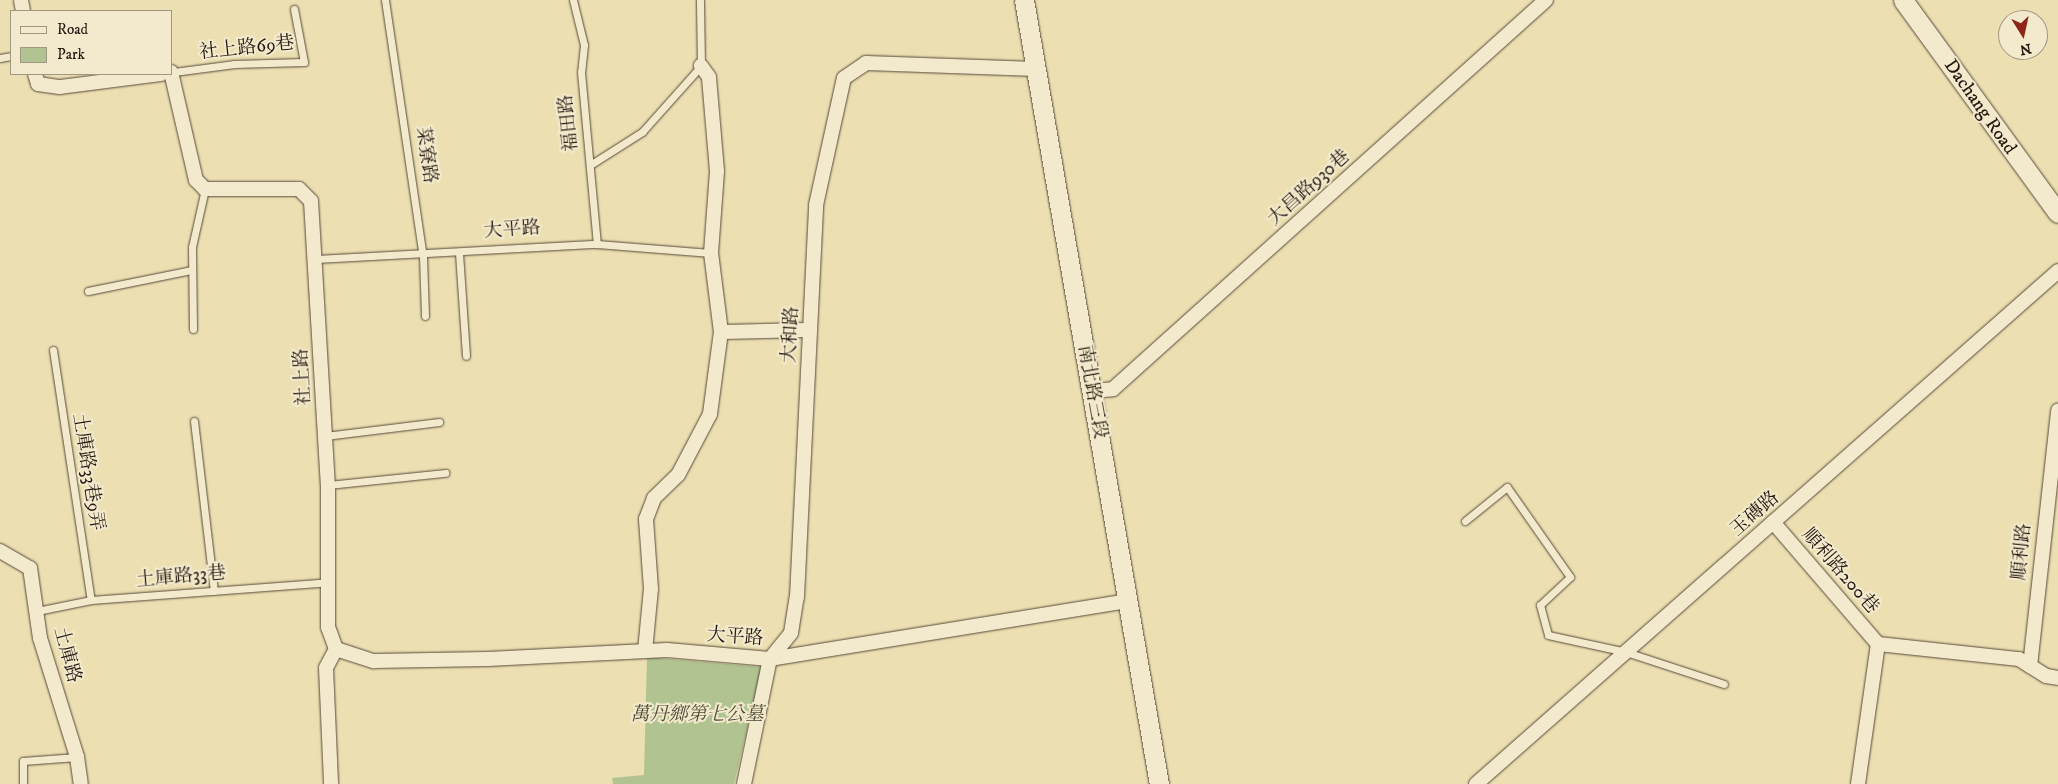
<!DOCTYPE html>
<meta charset="utf-8">
<style>
body{margin:0}
#map{position:relative;width:2058px;height:784px;overflow:hidden;background:#ecdfb2;font-family:"IM FELL DW Pica","Noto Serif TC",serif}
div>[style]{position:absolute}
.green>*{inset:0;background:#b1c391}
.roads{filter:drop-shadow(0 0 1px #574938) drop-shadow(0 0 1px #574938)}
.lane>*{height:7px;margin:-3.5px;padding:0 3.5px;transform-origin:3.5px;border-radius:3.5px;background:#f3eacd}
.street>*{height:14px;margin:-7px;padding:0 7px;transform-origin:7px;border-radius:7px;background:#f3eacd}
.secondary>*{height:19px;margin:-9.5px;padding:0 9.5px;transform-origin:9.5px;border-radius:9.5px;background:#f3eacd}
span{translate:-50% -50%;white-space:nowrap;text-align:center;line-height:1.15;-webkit-text-stroke:4px #f3eacd;paint-order:stroke}
.street-label{font-size:19px;color:#25170f}
.park-label{font-size:19px;color:#4f4b36;font-style:italic}
.legend{position:absolute;left:10px;top:10px;width:162px;height:65px;box-sizing:border-box;background:#f3eacd;border:1px solid #a19681;margin:0;padding:6px 9px;list-style:none;font-size:15px;color:#25170f}
.legend li{display:flex;align-items:center;gap:10px;height:25px}
.legend b{width:25px;border:1px solid #a19681}
.north{position:absolute;left:1998px;top:10px;width:50px;height:50px;box-sizing:border-box;background:#f3eacd;border:1px solid #a19681;border-radius:50%;rotate:170deg;font-size:14px;font-weight:700;line-height:20px;text-align:center;color:#25170f}
.north::after{content:'';display:block;margin:auto;width:18px;height:22px;background:#8f2418;clip-path:polygon(50% 0,100% 100%,50% 72%,0 100%)}
</style>
<div id="map">
<div class="green">
<div style="clip-path:polygon(647px 657px,762px 667px,734px 784px,613px 784px,612px 778px,644px 775px)"></div>
</div>
<div class="roads">
<div class="lane">
<div style="left:385px;top:0;width:259px;rotate:81.6deg"></div>
<div style="left:423px;top:256px;width:60px;rotate:88.1deg"></div>
<div style="left:573px;top:0;width:46px;rotate:76.3deg"></div>
<div style="left:584px;top:45px;width:27px;rotate:96deg"></div>
<div style="left:581px;top:72px;width:173px;rotate:84.7deg"></div>
<div style="left:0;top:58px;width:11px;rotate:-10deg"></div>
<div style="left:174px;top:72px;width:61px;rotate:-7.6deg"></div>
<div style="left:234px;top:64px;width:70px;rotate:-1.6deg"></div>
<div style="left:304px;top:62px;width:54px;rotate:-100.7deg"></div>
<div style="left:590px;top:165px;width:62px;rotate:-32.4deg"></div>
<div style="left:642px;top:132px;width:89px;rotate:-48.2deg"></div>
<div style="left:701px;top:66px;width:66px;rotate:-90.9deg"></div>
<div style="left:459px;top:253px;width:103px;rotate:86.1deg"></div>
<div style="left:316px;top:259px;width:281px;rotate:-3.1deg"></div>
<div style="left:597px;top:244px;width:114px;rotate:4.5deg"></div>
<div style="left:88px;top:291px;width:105px;rotate:-11.5deg"></div>
<div style="left:193px;top:329px;width:82px;rotate:-90.7deg"></div>
<div style="left:192px;top:247px;width:59px;rotate:-77.4deg"></div>
<div style="left:53px;top:350px;width:253px;rotate:81.4deg"></div>
<div style="left:194px;top:421px;width:171px;rotate:83.3deg"></div>
<div style="left:325px;top:436px;width:115px;rotate:-7deg"></div>
<div style="left:328px;top:485px;width:118px;rotate:-5.9deg"></div>
<div style="left:1465px;top:521px;width:54px;rotate:-39deg"></div>
<div style="left:1507px;top:487px;width:110px;rotate:55deg"></div>
<div style="left:1570px;top:577px;width:41px;rotate:137deg"></div>
<div style="left:1540px;top:605px;width:31px;rotate:75deg"></div>
<div style="left:1548px;top:635px;width:80px;rotate:12.3deg"></div>
<div style="left:1626px;top:652px;width:103px;rotate:18.1deg"></div>
<div style="left:37px;top:611px;width:55px;rotate:-11.5deg"></div>
<div style="left:91px;top:600px;width:238px;rotate:-4.3deg"></div>
<div style="left:23px;top:784px;width:23px;rotate:-90deg"></div>
<div style="left:23px;top:761px;width:54px;rotate:-4.2deg"></div>
</div>
<div class="street">
<div style="left:21px;top:0;width:11px;rotate:80deg"></div>
<div style="left:171px;top:72px;width:111px;rotate:77deg"></div>
<div style="left:196px;top:180px;width:13px;rotate:45deg"></div>
<div style="left:205px;top:189px;width:94px"></div>
<div style="left:299px;top:189px;width:17px;rotate:45deg"></div>
<div style="left:311px;top:201px;width:285px;rotate:86.6deg"></div>
<div style="left:328px;top:485px;width:142px;rotate:90deg"></div>
<div style="left:328px;top:627px;width:23px;rotate:70deg"></div>
<div style="left:336px;top:649px;width:21px;rotate:118deg"></div>
<div style="left:326px;top:668px;width:116px;rotate:87.5deg"></div>
<div style="left:35px;top:74px;width:10px;rotate:73deg"></div>
<div style="left:38px;top:84px;width:22px;rotate:8deg"></div>
<div style="left:60px;top:87px;width:102px;rotate:-7.3deg"></div>
<div style="left:721px;top:332px;width:89px;rotate:-1.3deg"></div>
<div style="left:1092px;top:391px;width:21px;rotate:-5deg"></div>
<div style="left:1113px;top:389px;width:582px;rotate:-41.94deg"></div>
<div style="left:1773px;top:522px;width:161px;rotate:49.3deg"></div>
<div style="left:1878px;top:644px;width:142px;rotate:6.1deg"></div>
<div style="left:2019px;top:659px;width:32px;rotate:32deg"></div>
<div style="left:2046px;top:676px;width:12px;rotate:9deg"></div>
<div style="left:0;top:551px;width:34px;rotate:30deg"></div>
<div style="left:30px;top:568px;width:71px;rotate:81.9deg"></div>
<div style="left:40px;top:638px;width:125px;rotate:72.7deg"></div>
<div style="left:77px;top:757px;width:27px;rotate:82deg"></div>
<div style="left:336px;top:649px;width:40px;rotate:18deg"></div>
<div style="left:374px;top:661px;width:114px;rotate:-1deg"></div>
<div style="left:488px;top:659px;width:179px;rotate:-2.9deg"></div>
<div style="left:667px;top:650px;width:103px;rotate:5deg"></div>
<div style="left:770px;top:659px;width:364px;rotate:-9.2deg"></div>
<div style="left:645px;top:651px;width:62px;rotate:-84.5deg"></div>
<div style="left:651px;top:589px;width:70px;rotate:-94.1deg"></div>
<div style="left:646px;top:519px;width:22px;rotate:-69deg"></div>
<div style="left:654px;top:498px;width:33px;rotate:-44deg"></div>
<div style="left:678px;top:475px;width:69px;rotate:-62.3deg"></div>
<div style="left:710px;top:414px;width:83px;rotate:-82.4deg"></div>
<div style="left:721px;top:332px;width:80px;rotate:-97.2deg"></div>
<div style="left:711px;top:253px;width:82px;rotate:-85.8deg"></div>
<div style="left:717px;top:171px;width:94px;rotate:-94.9deg"></div>
<div style="left:709px;top:77px;width:14px;rotate:-126deg"></div>
<div style="left:2030px;top:666px;width:257px;rotate:-83.7deg"></div>
<div style="left:744px;top:784px;width:128px;rotate:-78.3deg"></div>
<div style="left:770px;top:659px;width:33px;rotate:-51deg"></div>
<div style="left:791px;top:633px;width:36px;rotate:-81deg"></div>
<div style="left:797px;top:597px;width:392px;rotate:-87.2deg"></div>
<div style="left:816px;top:205px;width:130px;rotate:-77.6deg"></div>
<div style="left:844px;top:78px;width:27px;rotate:-34deg"></div>
<div style="left:866px;top:63px;width:170px;rotate:2deg"></div>
<div style="left:1476px;top:784px;width:776px;rotate:-41.39deg"></div>
<div style="left:1858px;top:784px;width:141px;rotate:-81.9deg"></div>
</div>
<div class="secondary">
<div style="left:1024px;top:0;width:796px;rotate:80.23deg"></div>
<div style="left:1903px;top:0;width:263px;rotate:54deg"></div>
</div>
</div>
<div class="street-label">
<span style="left:247px;top:48px;rotate:-6deg">社上路69巷</span>
<span style="left:1980px;top:107px;rotate:55deg">Dachang Road</span>
<span style="left:569px;top:123px;rotate:-96deg">福田路</span>
<span style="left:426px;top:155px;rotate:82deg">菜寮路</span>
<span style="left:1309px;top:188px;rotate:-42deg">大昌路930巷</span>
<span style="left:512px;top:230px;rotate:-4deg">大平路</span>
<span style="left:791px;top:335px;rotate:-87deg">大和路</span>
<span style="left:303px;top:377px;rotate:-93deg">社上路</span>
<span style="left:1092px;top:392px;rotate:80deg">南北路三段</span>
<span style="left:88px;top:472px;rotate:81deg">土庫路33巷9弄</span>
<span style="left:1755px;top:514px;rotate:-41deg">玉磚路</span>
<span style="left:2022px;top:552px;rotate:-84deg">順利路</span>
<span style="left:1840px;top:571px;rotate:49deg">順利路200巷</span>
<span style="left:181px;top:577px;rotate:-5deg">土庫路33巷</span>
<span style="left:735px;top:637px;rotate:4deg">大平路</span>
<span style="left:67px;top:655px;rotate:75deg">土庫路</span>
</div>
<div class="park-label">
<span style="left:697px;top:715px">萬丹鄉第七公墓</span>
</div>
<ul class="legend">
<li><b style="height:6px;background:#f3eacd"></b>Road</li>
<li><b style="height:14px;background:#b1c391"></b>Park</li>
</ul>
<div class="north">N</div>
</div>
